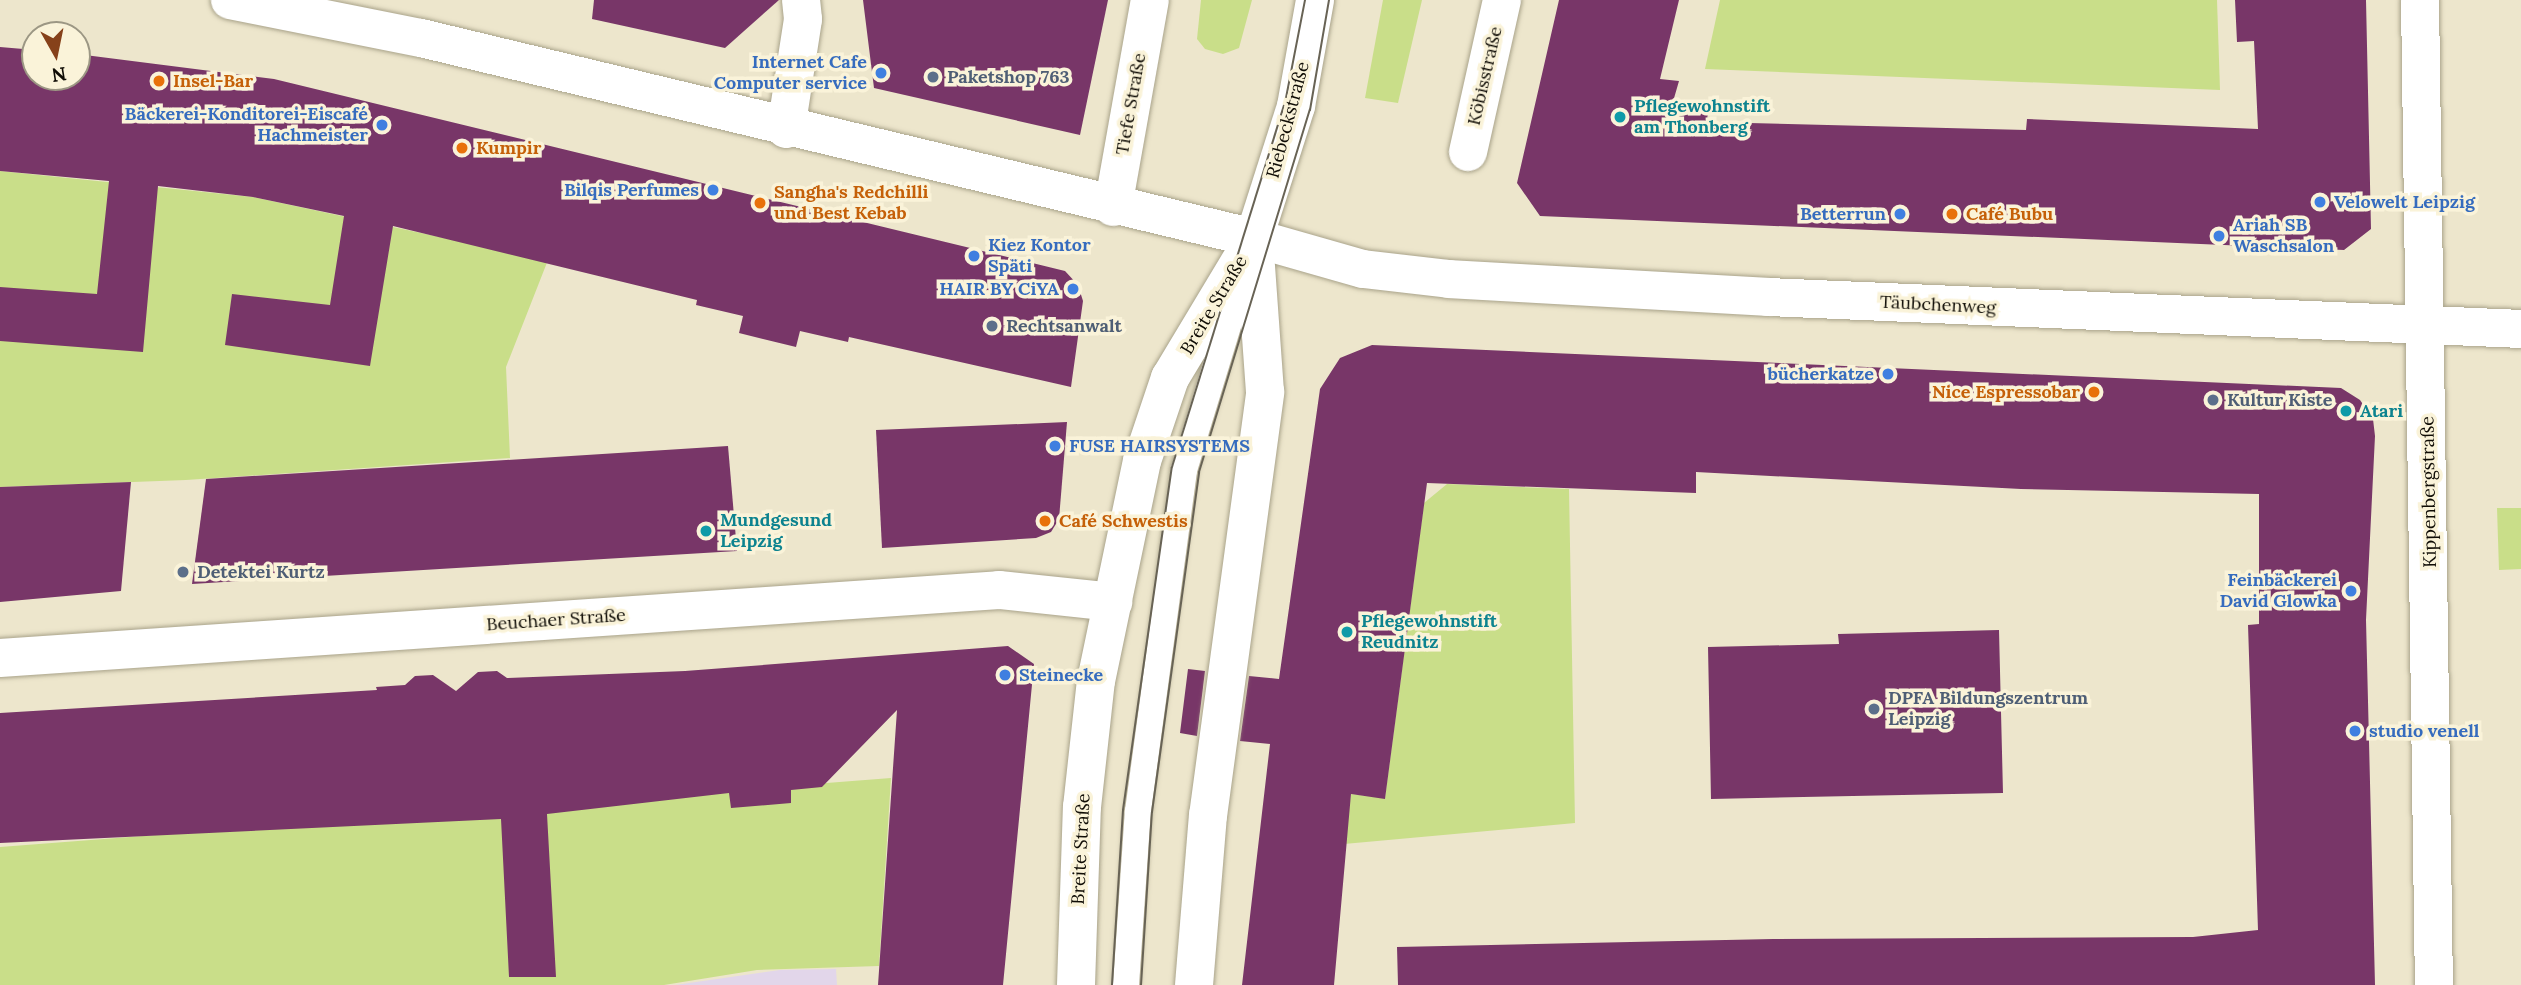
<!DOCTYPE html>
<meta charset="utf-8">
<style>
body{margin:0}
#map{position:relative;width:2521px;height:985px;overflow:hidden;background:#ede6cc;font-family:Lora,serif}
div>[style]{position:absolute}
.industrial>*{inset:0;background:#e2d6ea}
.green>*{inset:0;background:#c9de89}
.building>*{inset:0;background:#783668}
.roads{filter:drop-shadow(0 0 2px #a9a38a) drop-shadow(0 0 2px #a9a38a)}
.service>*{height:26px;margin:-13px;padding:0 13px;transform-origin:13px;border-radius:13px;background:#fff}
.minor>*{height:38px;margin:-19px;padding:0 19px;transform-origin:19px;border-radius:19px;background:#fff}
.tertiary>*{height:38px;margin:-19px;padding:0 19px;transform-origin:19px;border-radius:19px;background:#fff}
.secondary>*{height:38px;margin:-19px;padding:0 19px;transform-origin:19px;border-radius:19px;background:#fff}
.tram>*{height:2px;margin:-1px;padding:0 1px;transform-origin:1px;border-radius:1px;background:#686355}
.dots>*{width:19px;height:19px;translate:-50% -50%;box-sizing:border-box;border:4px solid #faf3d9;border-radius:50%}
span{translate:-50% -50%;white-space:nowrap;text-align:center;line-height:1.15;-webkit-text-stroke:7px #faf3d9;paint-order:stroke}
.shop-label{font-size:18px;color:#366cbe;font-weight:700}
.right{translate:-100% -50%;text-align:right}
.left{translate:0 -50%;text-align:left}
.street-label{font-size:18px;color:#0f0c05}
.service-label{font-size:18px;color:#4e5e75;font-weight:700}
.food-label{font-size:18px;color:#c56008;font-weight:700}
.culture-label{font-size:18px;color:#0d838f;font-weight:700}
.north{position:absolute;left:21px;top:21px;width:70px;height:70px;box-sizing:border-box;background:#faf3d9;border:2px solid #9c9784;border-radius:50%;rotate:171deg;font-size:19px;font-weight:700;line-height:28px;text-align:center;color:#0f0c05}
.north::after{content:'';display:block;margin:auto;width:24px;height:32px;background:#86411a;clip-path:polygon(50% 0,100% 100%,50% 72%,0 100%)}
</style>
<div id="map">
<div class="industrial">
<div style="clip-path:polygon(836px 969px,837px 985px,675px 985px,780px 970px)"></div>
</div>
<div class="green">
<div style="clip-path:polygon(1201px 0,1252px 0,1239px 48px,1223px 54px,1205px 49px,1197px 39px)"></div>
<div style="clip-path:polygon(1383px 0,1422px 0,1398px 103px,1365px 98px)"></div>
<div style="clip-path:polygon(1720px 0,2217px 0,2220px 90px,1705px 69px)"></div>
<div style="clip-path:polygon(0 171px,253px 197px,548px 260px,506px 367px,510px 458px,186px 480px,0 487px)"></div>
<div style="clip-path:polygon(1447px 484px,1569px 489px,1575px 823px,1344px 844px,1351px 794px,1385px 798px,1424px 503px)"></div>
<div style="clip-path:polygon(2497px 508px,2521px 508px,2521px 569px,2499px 570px)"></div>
<div style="clip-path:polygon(891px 778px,879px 966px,757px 970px,664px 985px,0 985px,0 847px)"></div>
</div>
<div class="building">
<div style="clip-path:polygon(594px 0,779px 0,725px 48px,592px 19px)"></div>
<div style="clip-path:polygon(863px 0,1108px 0,1080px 135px,874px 88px)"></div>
<div style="clip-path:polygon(1559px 0,1679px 0,1660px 79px,1679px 81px,1668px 119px,1708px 110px,1707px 122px,2026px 130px,2027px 119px,2258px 129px,2254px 41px,2237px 42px,2235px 0,2366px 0,2371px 229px,2344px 250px,1540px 216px,1517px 183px)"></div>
<div style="clip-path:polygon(0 47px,35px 50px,35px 77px,77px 77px,77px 54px,274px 79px,1065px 271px,1078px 285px,1083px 301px,1071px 387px,849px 337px,848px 342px,800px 331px,796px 347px,739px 333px,743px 316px,696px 305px,697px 300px,393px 226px,370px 366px,225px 345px,232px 294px,330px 305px,344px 216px,253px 197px,158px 186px,143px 352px,0 341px,0 287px,97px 294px,109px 181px,0 171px)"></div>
<div style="clip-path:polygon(1372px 345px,2341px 388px,2360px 400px,2373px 419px,2375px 436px,2366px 620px,2375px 985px,1398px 985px,1397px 947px,1773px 939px,2193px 937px,2258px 930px,2248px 625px,2259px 624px,2259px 494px,2021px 489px,1696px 472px,1696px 493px,1427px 483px,1385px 799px,1351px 794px,1334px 985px,1242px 985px,1270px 744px,1240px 741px,1249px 676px,1279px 679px,1320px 389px,1340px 358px)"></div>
<div style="clip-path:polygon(1067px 422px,1059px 519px,1051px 532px,1036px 538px,882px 548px,876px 430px)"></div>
<div style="clip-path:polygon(728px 446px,737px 551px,192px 584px,206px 479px)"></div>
<div style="clip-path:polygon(131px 482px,121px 591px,0 602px,0 487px)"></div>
<div style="clip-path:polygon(1999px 630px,2003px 793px,1711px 799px,1708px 647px,1839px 644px,1838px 634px)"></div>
<div style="clip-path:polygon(1008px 646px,1034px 664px,1003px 985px,878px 985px,897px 710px,822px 787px,791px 790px,791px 803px,731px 808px,729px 793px,547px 814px,556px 977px,509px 977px,501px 819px,0 843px,0 713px,377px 690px,376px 687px,405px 685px,415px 676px,433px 675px,456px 691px,478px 672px,497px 671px,507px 678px,685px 671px)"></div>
<div style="clip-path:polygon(1188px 669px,1205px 671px,1197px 736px,1180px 733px)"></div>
</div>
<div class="roads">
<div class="service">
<div style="left:1126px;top:985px;width:174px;rotate:-86.1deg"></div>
<div style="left:1138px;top:811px;width:344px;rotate:-82.3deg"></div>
<div style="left:1184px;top:470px;width:202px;rotate:-73deg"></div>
</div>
<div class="minor">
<div style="left:2420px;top:0;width:985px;rotate:89.19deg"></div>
<div style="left:786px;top:129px;width:111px;rotate:-81.2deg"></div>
<div style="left:803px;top:19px;width:19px;rotate:-96deg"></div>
<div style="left:1468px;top:152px;width:156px;rotate:-77.4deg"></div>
<div style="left:1113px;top:207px;width:210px;rotate:-79.9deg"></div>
<div style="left:0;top:658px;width:1001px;rotate:-3.89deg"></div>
<div style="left:999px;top:590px;width:115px;rotate:6deg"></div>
</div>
<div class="tertiary">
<div style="left:230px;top:0;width:195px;rotate:11.3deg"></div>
<div style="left:421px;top:38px;width:857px;rotate:13.5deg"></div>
<div style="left:1254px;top:238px;width:113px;rotate:15.9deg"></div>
<div style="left:1363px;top:269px;width:87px;rotate:6.6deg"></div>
<div style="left:1449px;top:279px;width:320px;rotate:3.2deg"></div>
<div style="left:1768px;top:297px;width:754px;rotate:2.43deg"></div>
</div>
<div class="secondary">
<div style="left:1076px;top:985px;width:178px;rotate:-88.1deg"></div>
<div style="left:1082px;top:807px;width:127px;rotate:-83.7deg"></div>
<div style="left:1096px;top:681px;width:225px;rotate:-78.2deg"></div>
<div style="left:1142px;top:461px;width:88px;rotate:-71.4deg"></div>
<div style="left:1170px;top:378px;width:163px;rotate:-59deg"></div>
<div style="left:1254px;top:238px;width:139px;rotate:-72.3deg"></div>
<div style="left:1296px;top:106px;width:108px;rotate:-79.8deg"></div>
<div style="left:1194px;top:985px;width:170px;rotate:-85.3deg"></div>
<div style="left:1208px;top:816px;width:428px;rotate:-82.3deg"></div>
<div style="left:1265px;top:392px;width:154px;rotate:-94.1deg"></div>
</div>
</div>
<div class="tram">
<div style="left:1112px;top:985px;width:175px;rotate:-86.4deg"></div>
<div style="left:1123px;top:810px;width:346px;rotate:-81.9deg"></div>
<div style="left:1172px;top:467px;width:381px;rotate:-72.8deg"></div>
<div style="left:1285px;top:103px;width:105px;rotate:-79deg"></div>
<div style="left:1141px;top:985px;width:173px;rotate:-86.4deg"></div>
<div style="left:1152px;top:812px;width:343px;rotate:-82.1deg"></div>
<div style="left:1199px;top:472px;width:379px;rotate:-73deg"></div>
<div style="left:1310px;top:110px;width:112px;rotate:-80.2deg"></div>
</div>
<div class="dots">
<div style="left:881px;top:73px;background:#3f7fe0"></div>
<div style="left:933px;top:77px;background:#5c6f8a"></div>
<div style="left:159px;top:81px;background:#e8710a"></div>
<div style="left:1620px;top:117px;background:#0f9aa8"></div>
<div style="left:382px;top:125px;background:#3f7fe0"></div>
<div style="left:462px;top:148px;background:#e8710a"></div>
<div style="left:713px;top:190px;background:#3f7fe0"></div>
<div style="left:2320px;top:202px;background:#3f7fe0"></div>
<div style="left:760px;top:203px;background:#e8710a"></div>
<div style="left:1900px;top:214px;background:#3f7fe0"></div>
<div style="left:1952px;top:214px;background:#e8710a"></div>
<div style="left:2219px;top:236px;background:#3f7fe0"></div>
<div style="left:974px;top:256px;background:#3f7fe0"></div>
<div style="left:1073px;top:289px;background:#3f7fe0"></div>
<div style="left:992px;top:326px;background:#5c6f8a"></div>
<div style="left:1888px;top:374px;background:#3f7fe0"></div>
<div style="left:2094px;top:392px;background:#e8710a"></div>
<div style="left:2213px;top:400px;background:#5c6f8a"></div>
<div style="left:2346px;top:411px;background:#0f9aa8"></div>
<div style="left:1055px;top:446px;background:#3f7fe0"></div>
<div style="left:1045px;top:521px;background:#e8710a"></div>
<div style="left:706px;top:531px;background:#0f9aa8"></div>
<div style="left:183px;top:572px;background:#5c6f8a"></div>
<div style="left:2351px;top:591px;background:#3f7fe0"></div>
<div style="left:1347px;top:632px;background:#0f9aa8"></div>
<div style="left:1005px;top:675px;background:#3f7fe0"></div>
<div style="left:1874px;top:709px;background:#5c6f8a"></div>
<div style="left:2355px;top:731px;background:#3f7fe0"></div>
</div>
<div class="shop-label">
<span class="right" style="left:867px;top:73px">Internet Cafe<br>Computer service</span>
<span class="right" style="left:368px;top:125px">Bäckerei-Konditorei-Eiscafé<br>Hachmeister</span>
<span class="right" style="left:699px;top:190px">Bilqis Perfumes</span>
<span class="left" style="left:2334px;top:202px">Velowelt Leipzig</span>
<span class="right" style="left:1886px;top:214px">Betterrun</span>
<span class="left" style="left:2233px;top:236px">Ariah SB<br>Waschsalon</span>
<span class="left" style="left:988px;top:256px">Kiez Kontor<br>Späti</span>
<span class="right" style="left:1059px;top:289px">HAIR BY CiYA</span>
<span class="right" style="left:1874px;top:374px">bücherkatze</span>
<span class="left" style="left:1069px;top:446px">FUSE HAIRSYSTEMS</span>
<span class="right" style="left:2337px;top:591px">Feinbäckerei<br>David Glowka</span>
<span class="left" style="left:1019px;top:675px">Steinecke</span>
<span class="left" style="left:2369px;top:731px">studio venell</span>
</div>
<div class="street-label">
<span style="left:1485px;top:76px;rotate:-77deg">Köbisstraße</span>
<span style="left:1131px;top:104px;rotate:-80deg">Tiefe Straße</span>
<span style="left:1288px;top:120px;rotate:-75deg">Riebeckstraße</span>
<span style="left:1214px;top:305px;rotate:-59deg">Breite Straße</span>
<span style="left:1938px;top:305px;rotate:3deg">Täubchenweg</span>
<span style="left:2429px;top:492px;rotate:-91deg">Kippenbergstraße</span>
<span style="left:556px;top:620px;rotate:-4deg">Beuchaer Straße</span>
<span style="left:1081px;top:849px;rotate:-87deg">Breite Straße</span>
</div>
<div class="service-label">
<span class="left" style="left:947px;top:77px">Paketshop 763</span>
<span class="left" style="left:1006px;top:326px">Rechtsanwalt</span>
<span class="left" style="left:2227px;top:400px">Kultur Kiste</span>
<span class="left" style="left:197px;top:572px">Detektei Kurtz</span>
<span class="left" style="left:1888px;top:709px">DPFA Bildungszentrum<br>Leipzig</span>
</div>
<div class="food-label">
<span class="left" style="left:173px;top:81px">Insel-Bar</span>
<span class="left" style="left:476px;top:148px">Kumpir</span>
<span class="left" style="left:774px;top:203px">Sangha's Redchilli<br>und Best Kebab</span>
<span class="left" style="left:1966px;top:214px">Café Bubu</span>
<span class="right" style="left:2080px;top:392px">Nice Espressobar</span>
<span class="left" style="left:1059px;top:521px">Café Schwestis</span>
</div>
<div class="culture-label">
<span class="left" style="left:1634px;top:117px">Pflegewohnstift<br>am Thonberg</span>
<span class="left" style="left:2360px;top:411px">Atari</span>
<span class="left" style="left:720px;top:531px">Mundgesund<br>Leipzig</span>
<span class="left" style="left:1361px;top:632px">Pflegewohnstift<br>Reudnitz</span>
</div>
<div class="north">N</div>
</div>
